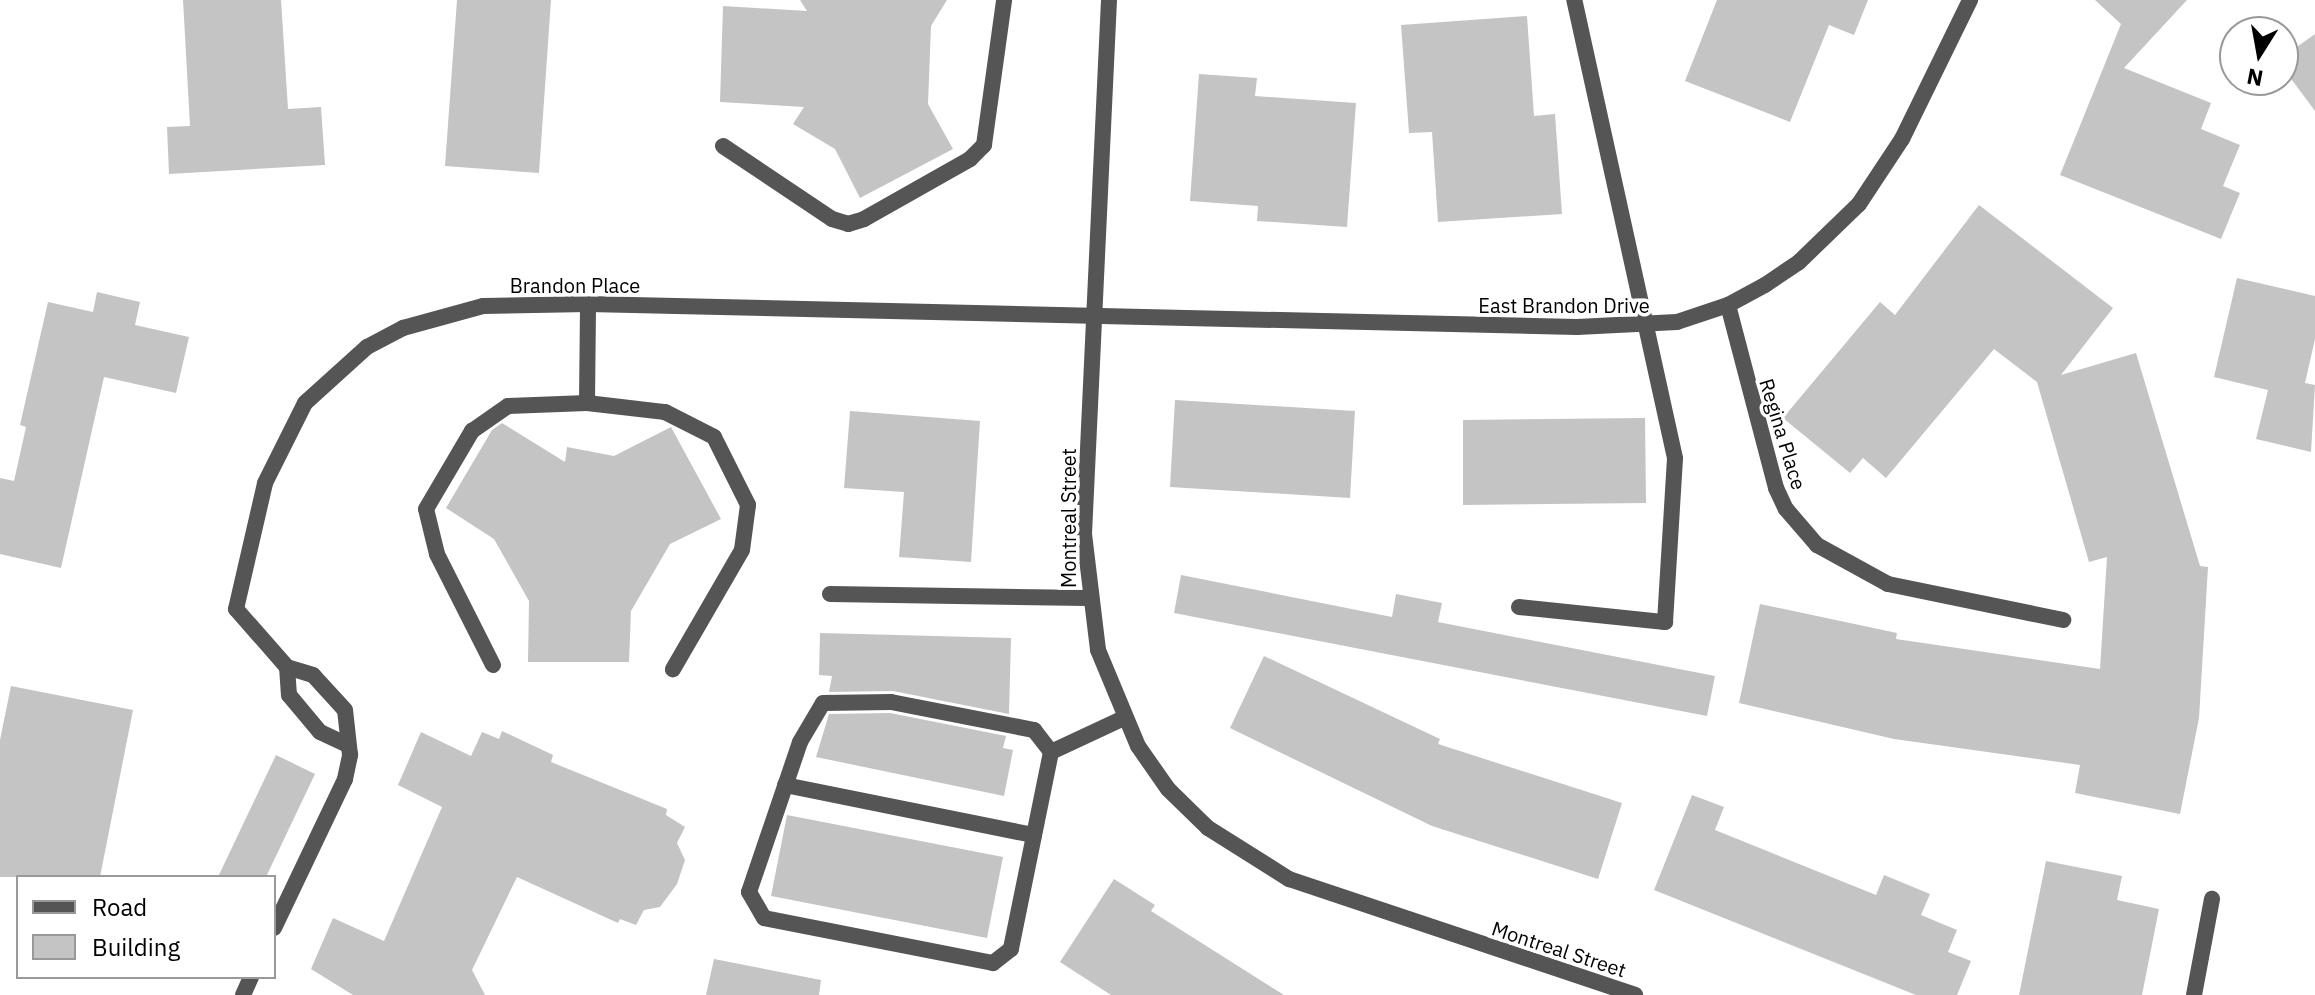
<!DOCTYPE html>
<style>
body{margin:0}
#map{position:relative;width:2315px;height:995px;overflow:hidden;background:#fff;font-family:"IBM Plex Sans",sans-serif}
div>[style]{position:absolute}
.building>*{inset:0;background:#c4c4c4}
.service>*{height:16px;margin:-8px;padding:0 8px;transform-origin:8px;border-radius:8px;background:#555}
.minor>*{height:16px;margin:-8px;padding:0 8px;transform-origin:8px;border-radius:8px;background:#555}
span{translate:-50% -50%;white-space:nowrap;text-align:center;line-height:1.15;-webkit-text-stroke:7px #fff;paint-order:stroke}
.street-label{font-size:20px;color:#000}
.legend{position:absolute;left:16px;top:875px;width:260px;height:104px;box-sizing:border-box;background:#fff;border:2px solid #999;margin:0;padding:10px 14px;list-style:none;font-size:24px;color:#000}
.legend li{display:flex;align-items:center;gap:16px;height:40px}
.legend b{width:40px;border:2px solid #999}
.north{position:absolute;left:2219px;top:16px;width:80px;height:80px;box-sizing:border-box;background:#fff;border:2px solid #999;border-radius:50%;rotate:191deg;font-size:22px;font-weight:700;line-height:32px;text-align:center;color:#000}
.north::after{content:'';display:block;margin:auto;width:28px;height:36px;background:#000;clip-path:polygon(50% 0,100% 100%,50% 72%,0 100%)}
</style>
<div id="map">
<div class="building">
<div style="clip-path:polygon(183px 0,281px 0,288px 109px,321px 107px,325px 165px,169px 174px,167px 127px,190px 126px)"></div>
<div style="clip-path:polygon(457px 0,551px 0,539px 173px,445px 166px)"></div>
<div style="clip-path:polygon(800px 0,947px 0,931px 26px,928px 104px,953px 149px,860px 198px,835px 149px,793px 124px,804px 107px,720px 102px,723px 6px,807px 11px)"></div>
<div style="clip-path:polygon(1717px 0,1868px 0,1854px 35px,1829px 25px,1790px 122px,1685px 81px)"></div>
<div style="clip-path:polygon(2095px 0,2187px 0,2124px 68px,2211px 103px,2201px 129px,2240px 145px,2223px 186px,2240px 193px,2221px 239px,2060px 175px,2121px 24px)"></div>
<div style="clip-path:polygon(1527px 16px,1534px 116px,1555px 114px,1562px 214px,1438px 222px,1432px 132px,1409px 133px,1401px 25px)"></div>
<div style="clip-path:polygon(2315px 34px,2315px 111px,2283px 68px,2283px 57px)"></div>
<div style="clip-path:polygon(1199px 74px,1257px 78px,1255px 96px,1356px 103px,1347px 227px,1257px 221px,1258px 206px,1190px 201px)"></div>
<div style="clip-path:polygon(1979px 205px,2113px 308px,2061px 375px,2136px 353px,2200px 566px,2208px 567px,2199px 718px,2180px 814px,2075px 793px,2080px 765px,1894px 739px,1739px 703px,1760px 604px,1897px 633px,1896px 639px,2100px 669px,2107px 557px,2089px 562px,2037px 382px,1994px 349px,1886px 478px,1863px 458px,1850px 473px,1783px 418px,1880px 302px,1895px 315px)"></div>
<div style="clip-path:polygon(2237px 278px,2315px 296px,2315px 339px,2305px 383px,2315px 385px,2311px 452px,2256px 439px,2268px 390px,2214px 377px)"></div>
<div style="clip-path:polygon(97px 292px,140px 302px,135px 325px,189px 337px,176px 393px,104px 377px,61px 568px,0 554px,0 478px,14px 481px,26px 427px,20px 425px,48px 302px,93px 312px)"></div>
<div style="clip-path:polygon(1175px 400px,1355px 411px,1350px 498px,1170px 487px)"></div>
<div style="clip-path:polygon(850px 411px,980px 421px,971px 562px,899px 557px,904px 492px,844px 488px)"></div>
<div style="clip-path:polygon(1645px 418px,1646px 503px,1463px 505px,1463px 420px)"></div>
<div style="clip-path:polygon(502px 423px,565px 462px,567px 447px,614px 456px,671px 427px,721px 519px,670px 544px,631px 611px,629px 662px,528px 662px,529px 601px,494px 539px,446px 508px,492px 430px)"></div>
<div style="clip-path:polygon(1181px 575px,1392px 617px,1396px 594px,1442px 603px,1438px 622px,1715px 676px,1707px 716px,1174px 613px)"></div>
<div style="clip-path:polygon(820px 633px,1011px 638px,1009px 714px,893px 691px,829px 692px,832px 676px,819px 675px)"></div>
<div style="clip-path:polygon(1264px 656px,1440px 739px,1438px 744px,1622px 803px,1598px 879px,1432px 826px,1230px 728px)"></div>
<div style="clip-path:polygon(11px 686px,133px 710px,100px 877px,0 877px,0 740px)"></div>
<div style="clip-path:polygon(890px 713px,1006px 736px,1003px 748px,1013px 750px,1004px 796px,816px 757px,829px 714px)"></div>
<div style="clip-path:polygon(502px 731px,553px 755px,551px 762px,667px 809px,666px 815px,685px 827px,677px 843px,685px 860px,677px 884px,660px 907px,644px 910px,636px 925px,620px 919px,618px 923px,517px 877px,472px 970px,485px 995px,353px 995px,311px 969px,333px 918px,384px 941px,442px 807px,398px 785px,421px 732px,471px 756px,482px 732px,499px 739px)"></div>
<div style="clip-path:polygon(276px 755px,315px 774px,266px 877px,218px 877px)"></div>
<div style="clip-path:polygon(1692px 795px,1724px 807px,1715px 830px,1876px 895px,1884px 875px,1930px 894px,1921px 915px,1957px 930px,1948px 952px,1971px 961px,1957px 995px,1916px 995px,1654px 890px)"></div>
<div style="clip-path:polygon(787px 815px,1003px 857px,987px 938px,771px 896px)"></div>
<div style="clip-path:polygon(2046px 861px,2122px 876px,2117px 900px,2159px 909px,2142px 995px,2019px 995px)"></div>
<div style="clip-path:polygon(1114px 879px,1155px 905px,1151px 911px,1284px 995px,1111px 995px,1060px 962px)"></div>
<div style="clip-path:polygon(714px 959px,821px 980px,819px 995px,706px 995px)"></div>
</div>
<div class="service">
<div style="left:723px;top:146px;width:131px;rotate:33.8deg"></div>
<div style="left:832px;top:219px;width:17px;rotate:17deg"></div>
<div style="left:848px;top:224px;width:17px;rotate:-17deg"></div>
<div style="left:864px;top:219px;width:122px;rotate:-29.5deg"></div>
<div style="left:970px;top:159px;width:20px;rotate:-45deg"></div>
<div style="left:984px;top:145px;width:146px;rotate:-82.1deg"></div>
<div style="left:587px;top:403px;width:99px;rotate:-89.4deg"></div>
<div style="left:830px;top:594px;width:258px;rotate:0.9deg"></div>
<div style="left:1519px;top:607px;width:147px;rotate:5.9deg"></div>
<div style="left:1665px;top:622px;width:164px;rotate:-86.5deg"></div>
<div style="left:1675px;top:458px;width:469px;rotate:-102.4deg"></div>
<div style="left:236px;top:609px;width:77px;rotate:48.7deg"></div>
<div style="left:287px;top:667px;width:28px;rotate:86deg"></div>
<div style="left:289px;top:695px;width:48px;rotate:50deg"></div>
<div style="left:320px;top:732px;width:29px;rotate:25deg"></div>
<div style="left:493px;top:665px;width:124px;rotate:-116.8deg"></div>
<div style="left:437px;top:554px;width:46px;rotate:-103.7deg"></div>
<div style="left:426px;top:509px;width:91px;rotate:-59.5deg"></div>
<div style="left:472px;top:431px;width:44px;rotate:-34.8deg"></div>
<div style="left:508px;top:406px;width:79px;rotate:-2.2deg"></div>
<div style="left:587px;top:403px;width:79px;rotate:6.6deg"></div>
<div style="left:665px;top:412px;width:55px;rotate:27deg"></div>
<div style="left:714px;top:437px;width:76px;rotate:63.4deg"></div>
<div style="left:748px;top:505px;width:45px;rotate:97.6deg"></div>
<div style="left:742px;top:550px;width:138px;rotate:120.1deg"></div>
<div style="left:891px;top:702px;width:146px;rotate:11.1deg"></div>
<div style="left:1034px;top:730px;width:28px;rotate:52deg"></div>
<div style="left:1051px;top:752px;width:201px;rotate:101.5deg"></div>
<div style="left:1011px;top:949px;width:23px;rotate:142deg"></div>
<div style="left:993px;top:963px;width:233px;rotate:-168.9deg"></div>
<div style="left:764px;top:918px;width:30px;rotate:-120deg"></div>
<div style="left:749px;top:892px;width:158px;rotate:-71.2deg"></div>
<div style="left:800px;top:742px;width:45px;rotate:-59.5deg"></div>
<div style="left:823px;top:703px;width:68px;rotate:-0.8deg"></div>
<div style="left:1051px;top:752px;width:81px;rotate:-25deg"></div>
<div style="left:785px;top:785px;width:254px;rotate:11.4deg"></div>
<div style="left:274px;top:928px;width:165px;rotate:-64.5deg"></div>
<div style="left:345px;top:779px;width:25px;rotate:-78deg"></div>
<div style="left:350px;top:755px;width:45px;rotate:-96.3deg"></div>
<div style="left:345px;top:710px;width:47px;rotate:-132.4deg"></div>
<div style="left:313px;top:675px;width:27px;rotate:-163deg"></div>
<div style="left:243px;top:995px;width:20px;rotate:-66deg"></div>
<div style="left:2194px;top:995px;width:98px;rotate:-79.4deg"></div>
</div>
<div class="minor">
<div style="left:1109px;top:0;width:535px;rotate:92.68deg"></div>
<div style="left:1084px;top:534px;width:117px;rotate:83.1deg"></div>
<div style="left:1098px;top:650px;width:104px;rotate:67.4deg"></div>
<div style="left:1138px;top:746px;width:52px;rotate:55.1deg"></div>
<div style="left:1168px;top:789px;width:56px;rotate:44.3deg"></div>
<div style="left:1208px;top:828px;width:96px;rotate:32.2deg"></div>
<div style="left:1289px;top:879px;width:365px;rotate:18.5deg"></div>
<div style="left:1728px;top:305px;width:189px;rotate:75.3deg"></div>
<div style="left:1776px;top:488px;width:23px;rotate:65deg"></div>
<div style="left:1786px;top:509px;width:48px;rotate:49.3deg"></div>
<div style="left:1817px;top:545px;width:81px;rotate:28.8deg"></div>
<div style="left:1888px;top:584px;width:179px;rotate:11.6deg"></div>
<div style="left:236px;top:609px;width:129px;rotate:-77deg"></div>
<div style="left:265px;top:483px;width:89px;rotate:-63.4deg"></div>
<div style="left:305px;top:403px;width:84px;rotate:-42.1deg"></div>
<div style="left:367px;top:347px;width:41px;rotate:-27.8deg"></div>
<div style="left:403px;top:328px;width:83px;rotate:-15.4deg"></div>
<div style="left:483px;top:306px;width:105px;rotate:-1.1deg"></div>
<div style="left:588px;top:304px;width:989px;rotate:1.33deg"></div>
<div style="left:1577px;top:327px;width:100px;rotate:-2.9deg"></div>
<div style="left:1677px;top:322px;width:54px;rotate:-18.4deg"></div>
<div style="left:1728px;top:305px;width:42px;rotate:-28.4deg"></div>
<div style="left:1765px;top:285px;width:41px;rotate:-34.1deg"></div>
<div style="left:1799px;top:262px;width:83px;rotate:-44deg"></div>
<div style="left:1859px;top:204px;width:78px;rotate:-56.5deg"></div>
<div style="left:1902px;top:139px;width:155px;rotate:-63.9deg"></div>
</div>
<div class="street-label">
<span style="left:575px;top:285px">Brandon Place</span>
<span style="left:1564px;top:305px">East Brandon Drive</span>
<span style="left:1783px;top:434px;rotate:73deg">Regina Place</span>
<span style="left:1068px;top:518px;rotate:-90deg">Montreal Street</span>
<span style="left:1559px;top:949px;rotate:18deg">Montreal Street</span>
</div>
<ul class="legend">
<li><b style="height:10px;background:#555"></b>Road</li>
<li><b style="height:22px;background:#c4c4c4"></b>Building</li>
</ul>
<div class="north">N</div>
</div>
